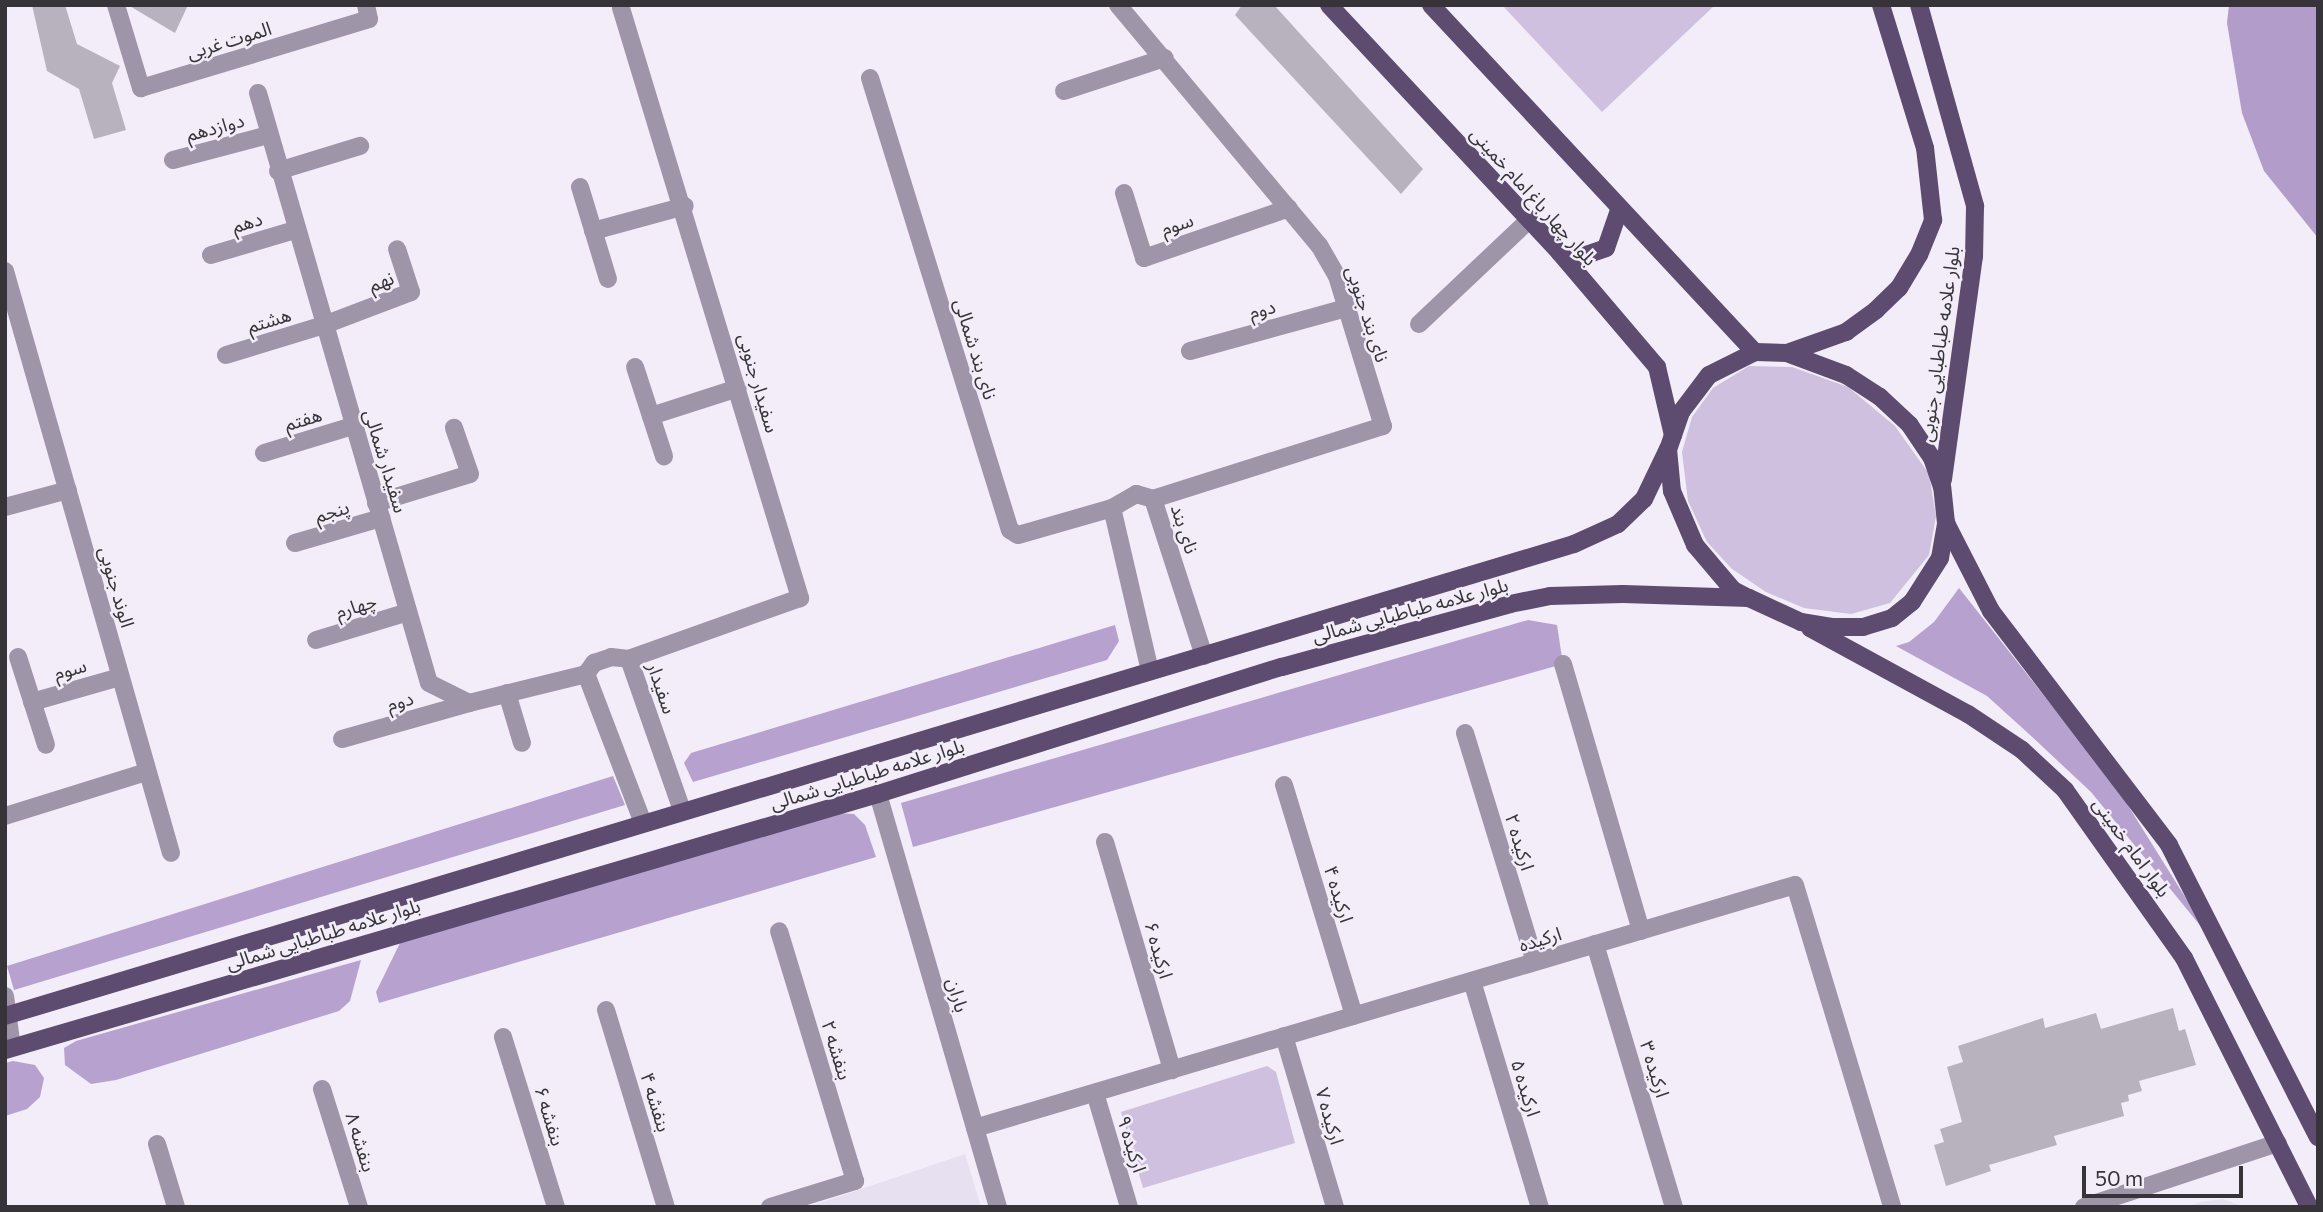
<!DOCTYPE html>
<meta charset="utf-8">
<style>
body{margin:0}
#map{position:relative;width:2323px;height:1212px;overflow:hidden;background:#f2edf8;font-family:Commissioner,"Noto Sans Arabic",sans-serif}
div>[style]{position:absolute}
.built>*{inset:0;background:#e7e0f1}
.green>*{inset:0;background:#cec0de}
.forest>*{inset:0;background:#b7a1cf}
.water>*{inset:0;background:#b29cca}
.building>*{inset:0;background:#b7b2bd}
.minor>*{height:18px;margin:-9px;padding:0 9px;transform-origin:9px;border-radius:9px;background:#9f95a9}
.major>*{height:18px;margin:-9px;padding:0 9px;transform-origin:9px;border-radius:9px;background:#5d4c6f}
span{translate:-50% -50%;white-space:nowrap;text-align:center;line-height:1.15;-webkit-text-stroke:5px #f2edf8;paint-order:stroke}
.street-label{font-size:19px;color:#363439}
.frame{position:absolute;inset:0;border:7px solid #363439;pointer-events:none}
.scale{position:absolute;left:2082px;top:1166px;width:161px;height:32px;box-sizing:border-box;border:4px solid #363439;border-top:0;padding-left:9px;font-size:21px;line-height:24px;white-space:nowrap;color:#363439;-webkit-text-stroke:5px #f2edf8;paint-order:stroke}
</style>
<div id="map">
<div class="built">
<div style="clip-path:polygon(965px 1154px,981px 1207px,808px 1207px)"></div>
<div style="clip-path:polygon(2223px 1199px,2244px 1207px,2185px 1207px,2201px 1202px)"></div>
</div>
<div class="green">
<div style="clip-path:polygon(1502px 5px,1715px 5px,1602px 112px)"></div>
<div style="clip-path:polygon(1749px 366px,1792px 367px,1848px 387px,1895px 426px,1929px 474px,1936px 516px,1929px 555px,1890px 603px,1851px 614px,1804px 608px,1766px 592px,1732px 569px,1707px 542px,1688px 501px,1682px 452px,1692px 417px,1713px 388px)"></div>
<div style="clip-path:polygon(1267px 1066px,1276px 1072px,1295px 1143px,1143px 1188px,1121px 1112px)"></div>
</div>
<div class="forest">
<div style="clip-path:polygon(1959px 588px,2117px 788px,2212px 940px,2091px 792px,2029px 734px,1987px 696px,1896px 646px,1909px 642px,1934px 622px)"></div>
<div style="clip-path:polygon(1528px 620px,1557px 625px,1563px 664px,913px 847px,901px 803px)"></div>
<div style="clip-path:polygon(1115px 625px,1119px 641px,1107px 660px,693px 782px,684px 763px,691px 753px)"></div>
<div style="clip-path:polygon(613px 776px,625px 805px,14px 990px,7px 966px)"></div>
<div style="clip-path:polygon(838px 813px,854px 814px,865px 825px,876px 857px,379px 1003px,376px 992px,400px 943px)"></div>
<div style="clip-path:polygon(361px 960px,350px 1001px,339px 1011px,116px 1080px,91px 1084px,65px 1065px,64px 1048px,76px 1041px)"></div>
<div style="clip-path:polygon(13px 1061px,35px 1065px,44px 1078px,40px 1097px,27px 1109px,5px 1116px,5px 1063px)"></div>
</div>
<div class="water">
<div style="clip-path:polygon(2229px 5px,2318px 5px,2318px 238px,2264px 171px,2242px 113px,2227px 23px)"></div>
</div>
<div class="building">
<div style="clip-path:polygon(32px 5px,65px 5px,77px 44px,120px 66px,112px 83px,126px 130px,94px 139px,79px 89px,47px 71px)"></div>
<div style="clip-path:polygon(128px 5px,188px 5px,175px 33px)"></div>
<div style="clip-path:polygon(1242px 5px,1274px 5px,1423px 169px,1401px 194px,1235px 15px)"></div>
<div style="clip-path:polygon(2173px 1008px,2179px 1031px,2185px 1029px,2196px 1065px,2139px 1081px,2142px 1091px,2128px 1095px,2129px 1101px,2121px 1103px,2124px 1116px,2054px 1136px,2057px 1145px,1989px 1165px,1991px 1171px,1946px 1186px,1934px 1145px,1944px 1142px,1940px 1129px,1962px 1122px,1947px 1067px,1963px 1062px,1958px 1046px,2043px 1018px,2045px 1028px,2096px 1013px,2101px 1029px)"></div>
</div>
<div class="minor">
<div style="left:116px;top:5px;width:87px;rotate:73.2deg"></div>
<div style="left:141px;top:88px;width:238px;rotate:-16.8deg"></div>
<div style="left:369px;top:19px;width:14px;rotate:-102deg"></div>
<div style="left:1118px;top:5px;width:313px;rotate:50.1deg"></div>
<div style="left:1319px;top:245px;width:36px;rotate:60deg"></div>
<div style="left:1337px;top:276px;width:157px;rotate:73deg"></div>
<div style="left:1383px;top:426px;width:241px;rotate:162.4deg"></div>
<div style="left:621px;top:8px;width:617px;rotate:73.12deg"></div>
<div style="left:800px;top:598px;width:182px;rotate:160.4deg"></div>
<div style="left:870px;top:78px;width:473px;rotate:72.8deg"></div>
<div style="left:1010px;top:530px;width:9px;rotate:32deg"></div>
<div style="left:1018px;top:535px;width:98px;rotate:-16deg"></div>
<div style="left:1064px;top:91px;width:106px;rotate:-18.1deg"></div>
<div style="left:258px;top:93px;width:614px;rotate:73.84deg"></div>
<div style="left:429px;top:683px;width:45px;rotate:26.6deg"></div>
<div style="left:469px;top:703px;width:121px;rotate:-13.9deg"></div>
<div style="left:173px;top:160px;width:98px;rotate:-14.7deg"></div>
<div style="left:278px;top:171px;width:86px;rotate:-17deg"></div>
<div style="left:580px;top:187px;width:96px;rotate:73.1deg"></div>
<div style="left:1124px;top:193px;width:68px;rotate:72.9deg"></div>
<div style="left:1144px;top:258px;width:153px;rotate:-19deg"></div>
<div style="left:593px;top:231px;width:95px;rotate:-15.2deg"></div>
<div style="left:211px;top:255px;width:88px;rotate:-16.6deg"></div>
<div style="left:5px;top:271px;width:605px;rotate:74.08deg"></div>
<div style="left:1419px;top:324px;width:151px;rotate:-43.4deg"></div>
<div style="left:1190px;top:351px;width:162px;rotate:-15.4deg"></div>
<div style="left:226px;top:355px;width:102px;rotate:-17deg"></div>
<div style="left:324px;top:325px;width:93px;rotate:-20.8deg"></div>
<div style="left:411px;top:292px;width:45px;rotate:-108deg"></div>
<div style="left:635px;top:367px;width:94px;rotate:72deg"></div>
<div style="left:651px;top:416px;width:91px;rotate:-17.8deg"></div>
<div style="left:264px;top:453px;width:93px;rotate:-16.9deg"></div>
<div style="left:376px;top:503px;width:98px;rotate:-17.1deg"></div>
<div style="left:470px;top:474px;width:49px;rotate:-109.2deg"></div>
<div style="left:5px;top:507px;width:65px;rotate:-15.1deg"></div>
<div style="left:295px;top:543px;width:90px;rotate:-16.2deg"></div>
<div style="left:316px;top:640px;width:96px;rotate:-16.9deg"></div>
<div style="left:18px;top:657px;width:92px;rotate:72.3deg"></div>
<div style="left:1563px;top:664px;width:278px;rotate:73.7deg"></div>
<div style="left:1150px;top:671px;width:167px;rotate:-103.1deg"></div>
<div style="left:1112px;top:508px;width:28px;rotate:-30deg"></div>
<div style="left:1136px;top:494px;width:18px;rotate:16deg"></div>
<div style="left:1153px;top:499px;width:165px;rotate:72deg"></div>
<div style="left:507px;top:693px;width:52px;rotate:73.3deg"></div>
<div style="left:32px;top:702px;width:91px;rotate:-15.9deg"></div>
<div style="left:1465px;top:733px;width:239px;rotate:73deg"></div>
<div style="left:342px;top:739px;width:132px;rotate:-15.8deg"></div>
<div style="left:1284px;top:785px;width:241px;rotate:73.1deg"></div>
<div style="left:878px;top:794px;width:430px;rotate:73.8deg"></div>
<div style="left:5px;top:816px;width:148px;rotate:-17.3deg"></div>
<div style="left:643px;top:823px;width:160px;rotate:-110.9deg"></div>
<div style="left:586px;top:674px;width:14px;rotate:-54deg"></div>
<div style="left:594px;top:663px;width:18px;rotate:-19deg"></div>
<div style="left:611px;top:657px;width:18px;rotate:6deg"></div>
<div style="left:629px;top:659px;width:160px;rotate:70.7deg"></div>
<div style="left:1105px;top:842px;width:238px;rotate:73.6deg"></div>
<div style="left:1595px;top:944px;width:275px;rotate:73.3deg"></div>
<div style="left:1472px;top:981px;width:236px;rotate:73.3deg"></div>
<div style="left:5px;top:996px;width:52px;rotate:82.3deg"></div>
<div style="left:606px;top:1010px;width:206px;rotate:73.1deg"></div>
<div style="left:1284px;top:1036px;width:178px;rotate:73.4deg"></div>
<div style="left:503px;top:1037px;width:178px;rotate:72.7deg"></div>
<div style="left:322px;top:1089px;width:124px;rotate:72.6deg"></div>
<div style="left:1095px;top:1093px;width:119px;rotate:73.4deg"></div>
<div style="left:975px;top:1128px;width:855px;rotate:-16.51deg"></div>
<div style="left:1795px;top:885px;width:336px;rotate:73.2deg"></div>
<div style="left:157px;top:1144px;width:66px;rotate:73.2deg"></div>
<div style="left:770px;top:1207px;width:89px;rotate:-17deg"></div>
<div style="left:855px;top:1181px;width:261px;rotate:-106.9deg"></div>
<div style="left:2084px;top:1207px;width:204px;rotate:-18.3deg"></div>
</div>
<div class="major">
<div style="left:1329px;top:5px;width:339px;rotate:47deg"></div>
<div style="left:1560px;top:253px;width:150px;rotate:49.6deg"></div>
<div style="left:1657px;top:367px;width:70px;rotate:76.8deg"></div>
<div style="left:1431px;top:5px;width:475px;rotate:47deg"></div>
<div style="left:1919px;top:5px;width:209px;rotate:74.4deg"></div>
<div style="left:1975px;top:206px;width:50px;rotate:91.1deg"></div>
<div style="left:1974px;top:256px;width:226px;rotate:97.9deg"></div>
<div style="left:1560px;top:253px;width:23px;rotate:7deg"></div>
<div style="left:1583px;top:256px;width:24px;rotate:-19deg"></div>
<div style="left:1606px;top:248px;width:39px;rotate:-71deg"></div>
<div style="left:1787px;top:353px;width:63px;rotate:-19.6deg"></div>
<div style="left:1846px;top:332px;width:37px;rotate:-36deg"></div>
<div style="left:1876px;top:310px;width:32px;rotate:-44deg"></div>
<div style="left:1899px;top:288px;width:39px;rotate:-59deg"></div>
<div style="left:1919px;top:255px;width:38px;rotate:-68deg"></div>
<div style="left:1933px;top:220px;width:72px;rotate:-96.3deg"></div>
<div style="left:1925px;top:148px;width:150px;rotate:-107.1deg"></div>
<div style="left:1946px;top:523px;width:99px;rotate:62.9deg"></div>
<div style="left:1991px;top:611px;width:294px;rotate:52.7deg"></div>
<div style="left:2169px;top:845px;width:328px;rotate:63deg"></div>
<div style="left:1810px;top:628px;width:180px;rotate:28.6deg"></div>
<div style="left:1968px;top:714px;width:65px;rotate:33.7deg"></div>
<div style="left:2022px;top:750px;width:59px;rotate:42.9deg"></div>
<div style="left:2065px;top:790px;width:206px;rotate:54.7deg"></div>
<div style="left:2184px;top:958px;width:279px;rotate:63.3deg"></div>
<div style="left:5px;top:1016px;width:1638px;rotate:-16.74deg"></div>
<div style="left:1574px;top:544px;width:48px;rotate:-24.4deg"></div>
<div style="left:1618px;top:524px;width:36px;rotate:-44deg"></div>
<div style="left:1644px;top:499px;width:55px;rotate:-64.4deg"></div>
<div style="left:5px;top:1050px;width:910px;rotate:-16.34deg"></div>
<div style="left:878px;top:794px;width:423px;rotate:-17.5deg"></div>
<div style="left:1282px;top:667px;width:237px;rotate:-15.4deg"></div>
<div style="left:1510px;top:604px;width:41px;rotate:-11.3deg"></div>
<div style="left:1550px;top:596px;width:73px;rotate:-1.6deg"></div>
<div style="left:1623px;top:594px;width:126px;rotate:1.8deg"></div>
<div style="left:1749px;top:598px;width:57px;rotate:24.8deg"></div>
<div style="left:1801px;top:622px;width:31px;rotate:9deg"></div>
<div style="left:1832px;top:627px;width:31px"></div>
<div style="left:1863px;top:627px;width:30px;rotate:-17deg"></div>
<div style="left:1892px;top:618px;width:26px;rotate:-39deg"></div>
<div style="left:1912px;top:602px;width:52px;rotate:-57.5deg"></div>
<div style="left:1940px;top:558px;width:36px;rotate:-80deg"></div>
<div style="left:1946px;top:523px;width:36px;rotate:-96deg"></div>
<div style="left:1942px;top:487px;width:31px;rotate:-109deg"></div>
<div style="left:1932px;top:458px;width:40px;rotate:-124deg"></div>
<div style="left:1910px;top:425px;width:41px;rotate:-137deg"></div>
<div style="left:1880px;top:397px;width:40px;rotate:-147.1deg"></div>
<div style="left:1846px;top:375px;width:63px;rotate:-159.6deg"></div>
<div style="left:1787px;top:353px;width:32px;rotate:-178deg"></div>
<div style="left:1755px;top:352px;width:51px;rotate:153.4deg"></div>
<div style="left:1709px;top:375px;width:46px;rotate:127.1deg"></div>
<div style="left:1681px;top:412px;width:39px;rotate:109deg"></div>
<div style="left:1668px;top:449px;width:42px;rotate:84.6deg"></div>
<div style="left:1672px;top:491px;width:59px;rotate:66.9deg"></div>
<div style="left:1695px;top:545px;width:59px;rotate:49.8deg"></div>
<div style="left:1733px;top:590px;width:18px;rotate:27deg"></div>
</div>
<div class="street-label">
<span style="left:229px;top:40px;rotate:-17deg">الموت غربی</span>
<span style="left:215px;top:127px;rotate:-15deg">دوازدهم</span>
<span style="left:1534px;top:196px;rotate:48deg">بلوار چهار باغ امام خمینی</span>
<span style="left:247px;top:222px;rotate:-17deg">دهم</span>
<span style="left:1177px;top:224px;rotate:-19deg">سوم</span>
<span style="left:381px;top:281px;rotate:-21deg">نهم</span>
<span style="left:1262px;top:309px;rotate:-15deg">دوم</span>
<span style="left:1368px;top:314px;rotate:72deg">نای بند جنوبی</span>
<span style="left:269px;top:320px;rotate:-17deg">هشتم</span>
<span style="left:1939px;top:344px;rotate:-82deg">بلوار علامه طباطبایی جنوبی</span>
<span style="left:976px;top:349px;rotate:73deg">نای بند شمالی</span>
<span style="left:759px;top:383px;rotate:74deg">سفیدار جنوبی</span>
<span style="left:303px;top:419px;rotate:-17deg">هفتم</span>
<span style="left:386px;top:461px;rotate:73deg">سفیدار شمالی</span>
<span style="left:332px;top:511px;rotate:-17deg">پنجم</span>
<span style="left:1185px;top:529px;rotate:72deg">نای بند</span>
<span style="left:117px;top:587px;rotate:74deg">الوند جنوبی</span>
<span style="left:356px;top:606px;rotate:-17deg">چهارم</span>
<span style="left:1410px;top:610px;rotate:-15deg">بلوار علامه طباطبایی شمالی</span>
<span style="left:70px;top:669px;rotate:-16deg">سوم</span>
<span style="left:662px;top:688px;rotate:71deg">سفیدار</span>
<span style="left:400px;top:701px;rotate:-16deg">دوم</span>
<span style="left:867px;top:774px;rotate:-17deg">بلوار علامه طباطبایی شمالی</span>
<span style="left:1520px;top:842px;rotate:73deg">ارکیده ۲</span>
<span style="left:2132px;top:847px;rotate:54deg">بلوار امام خمینی</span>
<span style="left:1339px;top:894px;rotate:73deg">ارکیده ۴</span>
<span style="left:323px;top:934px;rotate:-17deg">بلوار علامه طباطبایی شمالی</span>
<span style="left:1540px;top:939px;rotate:-17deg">ارکیده</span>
<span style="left:1159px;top:950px;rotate:74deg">ارکیده ۶</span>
<span style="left:958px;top:995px;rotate:74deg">باران</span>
<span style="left:837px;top:1050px;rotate:73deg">بنفشه ۲</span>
<span style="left:1655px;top:1069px;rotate:73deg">ارکیده ۳</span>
<span style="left:1526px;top:1088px;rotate:73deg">ارکیده ۵</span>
<span style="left:656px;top:1102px;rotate:73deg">بنفشه ۴</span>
<span style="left:550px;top:1116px;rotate:73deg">بنفشه ۶</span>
<span style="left:1330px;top:1116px;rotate:74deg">ارکیده ۷</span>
<span style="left:361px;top:1142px;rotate:73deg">بنفشه ۸</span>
<span style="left:1132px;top:1144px;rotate:73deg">ارکیده ۹</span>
</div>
<div class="frame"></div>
<div class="scale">50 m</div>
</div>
